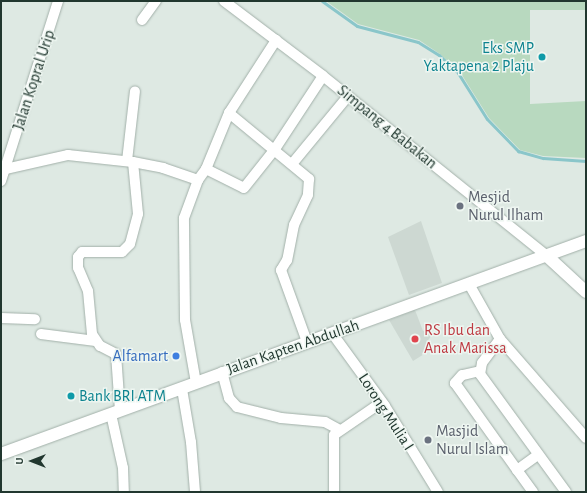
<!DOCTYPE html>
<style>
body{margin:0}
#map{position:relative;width:587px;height:493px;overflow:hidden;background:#dee9e3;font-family:"Alegreya Sans",sans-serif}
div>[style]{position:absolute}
.built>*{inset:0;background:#cdd8d2}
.green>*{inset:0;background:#b8d9bf}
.stream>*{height:3px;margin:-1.5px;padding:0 1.5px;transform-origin:1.5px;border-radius:1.5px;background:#8ac6ca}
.roads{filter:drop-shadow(0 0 1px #a2b0a9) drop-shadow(0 0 1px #a2b0a9)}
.minor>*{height:10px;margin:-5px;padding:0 5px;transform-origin:5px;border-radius:5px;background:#fff}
.tertiary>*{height:12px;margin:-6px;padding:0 6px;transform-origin:6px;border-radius:6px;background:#fff}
.secondary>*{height:12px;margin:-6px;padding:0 6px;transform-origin:6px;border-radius:6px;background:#fff}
.dots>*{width:11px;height:11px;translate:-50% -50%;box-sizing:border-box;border:2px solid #eef6f1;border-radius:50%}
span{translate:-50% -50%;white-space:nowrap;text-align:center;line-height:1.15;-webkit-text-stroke:3px #eef6f1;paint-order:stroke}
.culture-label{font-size:16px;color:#0d838f}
.right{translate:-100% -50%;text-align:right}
.left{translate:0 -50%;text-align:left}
.street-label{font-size:16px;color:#21372f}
.worship-label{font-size:16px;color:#5b616d}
.health-label{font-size:16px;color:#be3a42}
.shop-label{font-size:16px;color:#366cbe}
.frame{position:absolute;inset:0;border:2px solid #21372f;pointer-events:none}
.north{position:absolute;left:12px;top:441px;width:40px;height:40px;-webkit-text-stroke:3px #eef6f1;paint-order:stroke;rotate:270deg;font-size:11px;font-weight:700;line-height:16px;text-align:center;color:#21372f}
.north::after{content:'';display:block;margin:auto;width:14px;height:18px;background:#21372f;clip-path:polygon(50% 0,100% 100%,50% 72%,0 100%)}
</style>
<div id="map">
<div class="built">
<div style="clip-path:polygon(421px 221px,442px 283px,409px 295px,388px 237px)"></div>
<div style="clip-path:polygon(415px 310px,423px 331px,430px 329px,432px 335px,426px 343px,429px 351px,413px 361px,389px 320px)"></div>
</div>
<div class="green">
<div style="clip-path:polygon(326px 1px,586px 1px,586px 10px,530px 10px,530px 104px,586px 101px,586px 158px,543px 156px,520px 150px,489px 118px,460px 72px,440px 54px,419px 40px,358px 24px)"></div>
</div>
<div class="stream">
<div style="left:322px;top:1px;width:43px;rotate:35.5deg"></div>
<div style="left:357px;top:26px;width:63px;rotate:14.7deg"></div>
<div style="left:418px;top:42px;width:25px;rotate:32deg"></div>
<div style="left:439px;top:55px;width:26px;rotate:43deg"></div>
<div style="left:458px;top:73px;width:54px;rotate:57.8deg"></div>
<div style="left:487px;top:119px;width:45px;rotate:45.9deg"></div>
<div style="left:518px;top:151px;width:26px;rotate:16deg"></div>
<div style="left:543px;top:158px;width:43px;rotate:4deg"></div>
</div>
<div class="roads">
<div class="minor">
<div style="left:224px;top:1px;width:124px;rotate:37.1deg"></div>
<div style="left:323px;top:76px;width:287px;rotate:38.8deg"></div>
<div style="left:142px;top:20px;width:24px;rotate:-54deg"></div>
<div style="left:229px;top:113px;width:104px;rotate:39.5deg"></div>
<div style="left:309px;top:179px;width:16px;rotate:94deg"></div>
<div style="left:308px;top:195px;width:33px;rotate:115deg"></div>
<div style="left:294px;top:225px;width:36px;rotate:101deg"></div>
<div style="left:287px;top:260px;width:12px;rotate:121deg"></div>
<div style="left:281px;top:270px;width:77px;rotate:70.1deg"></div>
<div style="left:127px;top:161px;width:70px;rotate:-83.5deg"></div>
<div style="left:292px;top:164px;width:88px;rotate:-50.5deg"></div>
<div style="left:206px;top:169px;width:42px;rotate:26.6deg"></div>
<div style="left:244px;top:188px;width:50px;rotate:-51.5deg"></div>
<div style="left:275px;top:149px;width:87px;rotate:-56.7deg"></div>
<div style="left:1px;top:170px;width:69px;rotate:-12.6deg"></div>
<div style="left:68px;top:155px;width:65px;rotate:6.1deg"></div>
<div style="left:133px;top:162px;width:31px;rotate:11deg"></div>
<div style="left:163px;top:168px;width:37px;rotate:19deg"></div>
<div style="left:1px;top:181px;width:189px;rotate:-72.4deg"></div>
<div style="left:469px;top:284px;width:63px;rotate:60.6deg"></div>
<div style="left:500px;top:339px;width:30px;rotate:127deg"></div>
<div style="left:482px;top:363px;width:11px;rotate:100deg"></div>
<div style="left:480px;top:374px;width:146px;rotate:53.9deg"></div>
<div style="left:1px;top:318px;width:34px;rotate:2deg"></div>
<div style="left:332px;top:333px;width:90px;rotate:54deg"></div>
<div style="left:385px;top:406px;width:101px;rotate:58.4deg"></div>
<div style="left:41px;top:334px;width:55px;rotate:7.3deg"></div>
<div style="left:500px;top:339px;width:131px;rotate:49deg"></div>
<div style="left:480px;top:371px;width:18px;rotate:167deg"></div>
<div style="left:462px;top:375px;width:11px;rotate:131deg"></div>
<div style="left:455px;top:383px;width:107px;rotate:54.5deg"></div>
<div style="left:222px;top:372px;width:27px;rotate:75deg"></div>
<div style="left:229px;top:398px;width:12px;rotate:48deg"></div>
<div style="left:237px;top:407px;width:45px;rotate:14deg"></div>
<div style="left:281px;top:418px;width:44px;rotate:5.2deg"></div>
<div style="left:325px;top:422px;width:15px;rotate:28deg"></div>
<div style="left:196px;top:383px;width:64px;rotate:-99.9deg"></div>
<div style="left:185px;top:320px;width:102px;rotate:-90.6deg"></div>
<div style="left:184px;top:218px;width:40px;rotate:-69.8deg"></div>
<div style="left:198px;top:180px;width:14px;rotate:-54deg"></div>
<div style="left:206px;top:169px;width:61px;rotate:-67.7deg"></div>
<div style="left:229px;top:113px;width:87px;rotate:-57.2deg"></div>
<div style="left:182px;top:389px;width:54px;rotate:80.4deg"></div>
<div style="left:191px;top:442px;width:50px;rotate:85.4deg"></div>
<div style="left:120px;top:411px;width:57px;rotate:-94deg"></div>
<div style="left:116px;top:354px;width:18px;rotate:-153deg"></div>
<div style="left:100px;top:346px;width:14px;rotate:-124deg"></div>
<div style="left:92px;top:334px;width:43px;rotate:-95.3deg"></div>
<div style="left:88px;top:291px;width:25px;rotate:-113deg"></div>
<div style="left:78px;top:268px;width:11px;rotate:-90deg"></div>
<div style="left:78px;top:257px;width:6px;rotate:-51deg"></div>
<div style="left:82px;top:252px;width:40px"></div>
<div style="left:122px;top:252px;width:11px;rotate:-45deg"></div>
<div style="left:130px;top:244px;width:31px;rotate:-75deg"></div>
<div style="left:138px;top:214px;width:52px;rotate:-95.5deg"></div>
<div style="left:111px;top:414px;width:55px;rotate:77.5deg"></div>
<div style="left:123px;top:468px;width:24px;rotate:88deg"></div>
<div style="left:334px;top:492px;width:57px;rotate:-90deg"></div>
<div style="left:334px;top:435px;width:58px;rotate:-34.5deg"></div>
<div style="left:533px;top:492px;width:27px;rotate:-126deg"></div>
<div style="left:517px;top:470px;width:26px;rotate:-36deg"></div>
</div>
<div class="tertiary">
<div style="left:547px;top:256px;width:53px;rotate:42.7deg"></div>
</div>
<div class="secondary">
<div style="left:1px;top:454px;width:623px;rotate:-20.01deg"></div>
</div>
</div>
<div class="dots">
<div style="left:542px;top:57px;background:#0f9aa8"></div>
<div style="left:460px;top:206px;background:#6b7280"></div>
<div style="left:415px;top:339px;background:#e0444e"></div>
<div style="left:176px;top:356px;background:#3f7fe0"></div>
<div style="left:71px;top:396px;background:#0f9aa8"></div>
<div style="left:428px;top:440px;background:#6b7280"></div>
</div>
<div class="culture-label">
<span class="right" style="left:534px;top:57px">Eks SMP<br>Yaktapena 2 Plaju</span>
<span class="left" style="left:79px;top:396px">Bank BRI ATM</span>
</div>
<div class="street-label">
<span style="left:34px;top:80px;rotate:-72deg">Jalan Kopral Urip</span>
<span style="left:387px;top:127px;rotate:39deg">Simpang 4 Babakan</span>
<span style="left:293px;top:347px;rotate:-19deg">Jalan Kapten Abdullah</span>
<span style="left:386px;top:412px;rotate:57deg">Lorong Mulia I</span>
</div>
<div class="worship-label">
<span class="left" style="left:468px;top:206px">Mesjid<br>Nurul Ilham</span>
<span class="left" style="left:436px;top:440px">Masjid<br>Nurul Islam</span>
</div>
<div class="health-label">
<span class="left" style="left:424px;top:339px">RS Ibu dan<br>Anak Marissa</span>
</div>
<div class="shop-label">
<span class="right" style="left:168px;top:356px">Alfamart</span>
</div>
<div class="frame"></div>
<div class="north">U</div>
</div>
